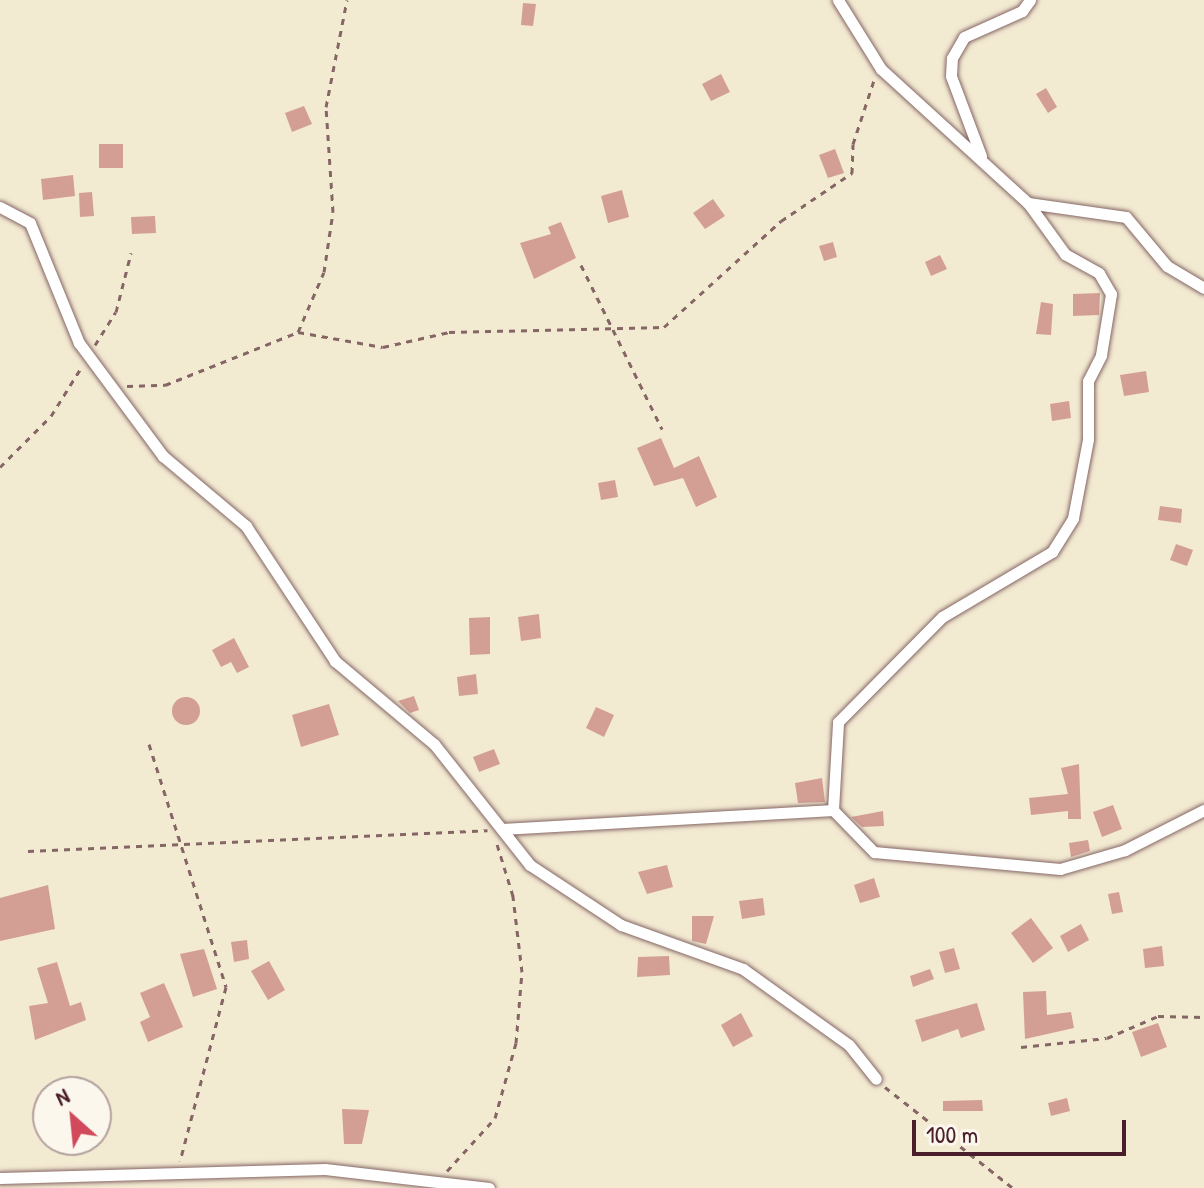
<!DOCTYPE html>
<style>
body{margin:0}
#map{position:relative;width:1204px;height:1188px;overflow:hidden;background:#f3ead2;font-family:"Patrick Hand",sans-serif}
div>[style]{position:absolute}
.building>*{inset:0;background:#d39f95}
.round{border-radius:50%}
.path>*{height:3px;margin-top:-1.5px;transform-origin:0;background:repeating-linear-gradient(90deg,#856665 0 6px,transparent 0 12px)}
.roads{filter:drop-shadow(0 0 2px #856665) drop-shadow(0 0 2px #856665)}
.minor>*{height:11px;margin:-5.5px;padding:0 5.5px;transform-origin:5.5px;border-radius:5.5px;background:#fff}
span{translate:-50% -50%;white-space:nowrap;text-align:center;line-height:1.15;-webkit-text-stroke:6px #fbf7ec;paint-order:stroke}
.north{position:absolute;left:32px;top:1076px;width:80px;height:80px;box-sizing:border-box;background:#fbf7ec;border:2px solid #b4a19f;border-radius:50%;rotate:333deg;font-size:22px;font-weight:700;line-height:32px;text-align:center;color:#4a1f2b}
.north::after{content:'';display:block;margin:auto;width:28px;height:36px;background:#d1495b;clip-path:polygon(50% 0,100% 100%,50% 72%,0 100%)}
.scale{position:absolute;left:912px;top:1120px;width:214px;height:36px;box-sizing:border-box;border:4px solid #4a1f2b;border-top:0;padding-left:10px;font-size:24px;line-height:28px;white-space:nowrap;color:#4a1f2b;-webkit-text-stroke:6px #fbf7ec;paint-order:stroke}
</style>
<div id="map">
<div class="building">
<div style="clip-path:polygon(523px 3px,536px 4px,533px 26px,521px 25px)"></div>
<div style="clip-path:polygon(721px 74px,730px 92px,711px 101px,702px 84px)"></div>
<div style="clip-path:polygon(1046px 88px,1057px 107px,1048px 113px,1036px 94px)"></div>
<div style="clip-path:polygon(304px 106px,312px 124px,292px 132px,285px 113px)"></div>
<div style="clip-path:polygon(99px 144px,123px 144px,123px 168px,99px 168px)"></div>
<div style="clip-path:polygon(835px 149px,844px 173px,828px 178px,819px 155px)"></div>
<div style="clip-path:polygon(73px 175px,75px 196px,43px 200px,41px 179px)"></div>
<div style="clip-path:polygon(622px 190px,629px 217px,608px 223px,601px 196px)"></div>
<div style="clip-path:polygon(92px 192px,94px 216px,80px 217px,79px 193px)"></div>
<div style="clip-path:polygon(713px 199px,725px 216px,705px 229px,693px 213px)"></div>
<div style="clip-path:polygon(155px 216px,156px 233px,132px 234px,131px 217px)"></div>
<div style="clip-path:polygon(561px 222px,576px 258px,534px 279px,520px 243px,551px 234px,548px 227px)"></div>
<div style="clip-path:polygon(833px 242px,837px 257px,824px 261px,819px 246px)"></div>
<div style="clip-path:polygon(940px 255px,947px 269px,931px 276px,925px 262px)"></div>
<div style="clip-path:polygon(1100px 293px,1099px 315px,1073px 316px,1073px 294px)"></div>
<div style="clip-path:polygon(1041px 302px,1053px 304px,1051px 335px,1036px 334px)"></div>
<div style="clip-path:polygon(1146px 371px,1149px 392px,1124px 396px,1120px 375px)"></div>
<div style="clip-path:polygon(1069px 401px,1071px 418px,1052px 421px,1050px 404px)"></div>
<div style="clip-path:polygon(661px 438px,674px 468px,699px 456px,717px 497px,696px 507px,683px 478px,654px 486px,637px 448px)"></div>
<div style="clip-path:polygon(615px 480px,618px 497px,601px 500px,598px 483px)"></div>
<div style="clip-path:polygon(1160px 506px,1182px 509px,1181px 523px,1158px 520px)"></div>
<div style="clip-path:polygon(1176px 544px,1193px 550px,1187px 566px,1170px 560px)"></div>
<div style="clip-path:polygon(539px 614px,541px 638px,521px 641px,518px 617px)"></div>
<div style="clip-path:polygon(490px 617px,490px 654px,470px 655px,469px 618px)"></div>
<div style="clip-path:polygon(234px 638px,249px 667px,237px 673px,231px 662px,221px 667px,212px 650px)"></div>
<div style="clip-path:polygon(476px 674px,478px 694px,459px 696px,457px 677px)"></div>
<div style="clip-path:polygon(414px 696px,419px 710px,410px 713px,398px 701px)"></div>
<div class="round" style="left:172px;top:697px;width:28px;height:28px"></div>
<div style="clip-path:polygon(329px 704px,339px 735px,301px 747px,292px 715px)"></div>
<div style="clip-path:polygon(596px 707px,614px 715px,604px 737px,586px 728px)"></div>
<div style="clip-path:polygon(494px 749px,500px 764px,479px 772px,473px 757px)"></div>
<div style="clip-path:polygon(1079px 764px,1081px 819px,1068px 819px,1068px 811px,1031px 815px,1029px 798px,1068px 794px,1061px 768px)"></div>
<div style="clip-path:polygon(822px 778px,825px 802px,798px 803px,795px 783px)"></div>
<div style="clip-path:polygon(1113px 805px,1122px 829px,1102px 837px,1093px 812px)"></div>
<div style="clip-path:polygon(883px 811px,884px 826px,862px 827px,851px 817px)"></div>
<div style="clip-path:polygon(1088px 840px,1090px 851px,1071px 857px,1069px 843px)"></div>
<div style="clip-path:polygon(667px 865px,673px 887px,647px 894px,638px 872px)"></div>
<div style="clip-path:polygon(874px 878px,880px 897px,860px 903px,854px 885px)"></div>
<div style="clip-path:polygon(48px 885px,55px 929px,0 941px,0 898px)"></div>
<div style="clip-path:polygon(1119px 892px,1123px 912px,1112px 914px,1108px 894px)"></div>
<div style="clip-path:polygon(763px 898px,765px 915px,742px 919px,739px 901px)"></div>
<div style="clip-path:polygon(692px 916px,714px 916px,706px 944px,692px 941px)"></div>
<div style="clip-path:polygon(1031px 918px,1053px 948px,1033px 963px,1011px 933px)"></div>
<div style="clip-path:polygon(1081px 924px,1089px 940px,1068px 952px,1060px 936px)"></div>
<div style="clip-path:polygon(247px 940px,249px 959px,234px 962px,231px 942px)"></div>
<div style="clip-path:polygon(1162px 946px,1164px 966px,1145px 968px,1143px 949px)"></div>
<div style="clip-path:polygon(954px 948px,960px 969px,945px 973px,939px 952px)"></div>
<div style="clip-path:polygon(204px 949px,217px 989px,193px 997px,180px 954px)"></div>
<div style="clip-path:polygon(669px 956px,670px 975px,637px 977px,638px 957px)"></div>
<div style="clip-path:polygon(269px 961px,285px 990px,268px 1000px,251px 971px)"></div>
<div style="clip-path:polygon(57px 962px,70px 1006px,81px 1002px,86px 1020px,35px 1040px,29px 1006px,48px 1003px,37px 968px)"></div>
<div style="clip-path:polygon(930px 969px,934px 979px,913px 987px,910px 976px)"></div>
<div style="clip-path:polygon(164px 983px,183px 1027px,148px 1042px,140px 1022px,150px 1017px,140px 993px)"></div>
<div style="clip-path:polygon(1046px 991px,1047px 1015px,1071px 1012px,1074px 1028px,1025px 1039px,1023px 992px)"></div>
<div style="clip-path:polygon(977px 1003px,985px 1030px,961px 1038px,958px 1029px,922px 1042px,915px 1020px)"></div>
<div style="clip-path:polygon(741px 1013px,753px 1036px,733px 1047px,721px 1025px)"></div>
<div style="clip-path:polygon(1158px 1023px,1167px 1047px,1141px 1057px,1132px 1032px)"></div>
<div style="clip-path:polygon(1067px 1098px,1070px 1111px,1051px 1116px,1048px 1103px)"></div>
<div style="clip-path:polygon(982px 1100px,983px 1111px,943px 1111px,943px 1101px)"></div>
<div style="clip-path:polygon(342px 1109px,369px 1110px,362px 1144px,344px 1144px)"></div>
</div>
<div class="path">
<div style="left:581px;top:265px;width:183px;rotate:63.7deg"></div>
<div style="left:298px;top:332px;width:86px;rotate:10deg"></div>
<div style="left:383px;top:347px;width:68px;rotate:-12.8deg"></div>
<div style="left:449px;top:332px;width:215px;rotate:-1.3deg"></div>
<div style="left:664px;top:327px;width:158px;rotate:-42.2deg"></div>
<div style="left:781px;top:221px;width:86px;rotate:-34.1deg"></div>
<div style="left:852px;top:173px;width:29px;rotate:-88deg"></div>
<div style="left:853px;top:144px;width:67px;rotate:-71.8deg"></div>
<div style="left:95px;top:345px;width:39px;rotate:-58deg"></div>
<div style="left:116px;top:312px;width:61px;rotate:-75.7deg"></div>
<div style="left:127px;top:386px;width:38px;rotate:-2deg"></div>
<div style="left:165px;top:385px;width:143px;rotate:-21.7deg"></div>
<div style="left:298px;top:332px;width:65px;rotate:-66.6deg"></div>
<div style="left:324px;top:272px;width:61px;rotate:-81.5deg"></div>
<div style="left:333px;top:212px;width:105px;rotate:-93.8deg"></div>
<div style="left:326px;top:107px;width:109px;rotate:-78.9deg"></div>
<div style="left:0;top:467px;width:72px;rotate:-45deg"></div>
<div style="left:51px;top:416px;width:57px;rotate:-58deg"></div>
<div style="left:149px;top:744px;width:255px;rotate:72.4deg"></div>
<div style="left:226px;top:987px;width:180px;rotate:104.8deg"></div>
<div style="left:28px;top:851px;width:460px;rotate:-2.6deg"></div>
<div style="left:1021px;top:1047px;width:86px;rotate:-6deg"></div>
<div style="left:1107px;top:1038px;width:56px;rotate:-23.3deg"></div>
<div style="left:1158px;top:1016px;width:46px;rotate:1.2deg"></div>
<div style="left:885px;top:1087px;width:163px;rotate:38.3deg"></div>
<div style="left:447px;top:1171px;width:72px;rotate:-47.8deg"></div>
<div style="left:495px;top:1118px;width:78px;rotate:-74.4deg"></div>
<div style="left:516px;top:1043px;width:71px;rotate:-85.2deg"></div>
<div style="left:522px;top:972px;width:77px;rotate:-96.8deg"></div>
<div style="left:513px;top:896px;width:54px;rotate:-107.1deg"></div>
</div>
<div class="roads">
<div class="minor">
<div style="left:838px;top:0;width:81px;rotate:58.1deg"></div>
<div style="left:881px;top:69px;width:199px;rotate:42.4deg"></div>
<div style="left:1028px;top:203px;width:99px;rotate:8.1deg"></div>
<div style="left:1126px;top:217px;width:64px;rotate:50.1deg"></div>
<div style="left:1167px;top:266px;width:43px;rotate:30.7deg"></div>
<div style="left:981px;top:156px;width:85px;rotate:-110.6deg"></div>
<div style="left:951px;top:76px;width:18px;rotate:-87deg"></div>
<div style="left:952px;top:58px;width:24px;rotate:-60deg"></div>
<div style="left:964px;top:37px;width:64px;rotate:-24.1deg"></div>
<div style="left:1022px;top:11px;width:14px;rotate:-54deg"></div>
<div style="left:0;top:207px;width:34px;rotate:28deg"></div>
<div style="left:30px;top:223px;width:130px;rotate:67.8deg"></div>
<div style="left:79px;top:343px;width:141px;rotate:53.4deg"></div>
<div style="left:163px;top:456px;width:109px;rotate:40.1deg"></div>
<div style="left:246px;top:526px;width:162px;rotate:56.6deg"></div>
<div style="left:335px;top:661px;width:129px;rotate:40deg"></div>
<div style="left:434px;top:744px;width:154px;rotate:51.6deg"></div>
<div style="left:530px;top:865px;width:109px;rotate:33.4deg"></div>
<div style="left:621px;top:925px;width:130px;rotate:19.8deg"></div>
<div style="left:743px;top:969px;width:130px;rotate:35.6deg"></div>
<div style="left:849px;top:1045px;width:43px;rotate:51.5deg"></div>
<div style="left:833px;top:810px;width:88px;rotate:-86.7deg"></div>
<div style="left:838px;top:722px;width:148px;rotate:-45.3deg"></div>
<div style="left:942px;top:617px;width:128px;rotate:-30.6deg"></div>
<div style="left:1052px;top:552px;width:40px;rotate:-58deg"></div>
<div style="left:1073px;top:518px;width:80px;rotate:-79.2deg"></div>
<div style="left:1088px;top:439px;width:58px;rotate:-90deg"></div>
<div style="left:1088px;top:381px;width:29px;rotate:-63deg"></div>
<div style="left:1101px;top:355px;width:62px;rotate:-80.7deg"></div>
<div style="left:1111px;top:294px;width:24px;rotate:-120deg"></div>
<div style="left:1099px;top:273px;width:39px;rotate:-151deg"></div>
<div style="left:1065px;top:254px;width:63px;rotate:-126deg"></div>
<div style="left:502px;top:829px;width:332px;rotate:-3.3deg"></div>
<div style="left:833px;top:810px;width:59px;rotate:45.7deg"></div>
<div style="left:874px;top:852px;width:187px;rotate:5.2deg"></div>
<div style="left:1060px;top:869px;width:68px;rotate:-16.3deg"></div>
<div style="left:1125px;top:850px;width:89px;rotate:-26.9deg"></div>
<div style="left:0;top:1178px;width:325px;rotate:-1.6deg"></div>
<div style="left:325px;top:1169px;width:165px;rotate:6.6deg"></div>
</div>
</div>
<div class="north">N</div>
<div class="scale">100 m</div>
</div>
